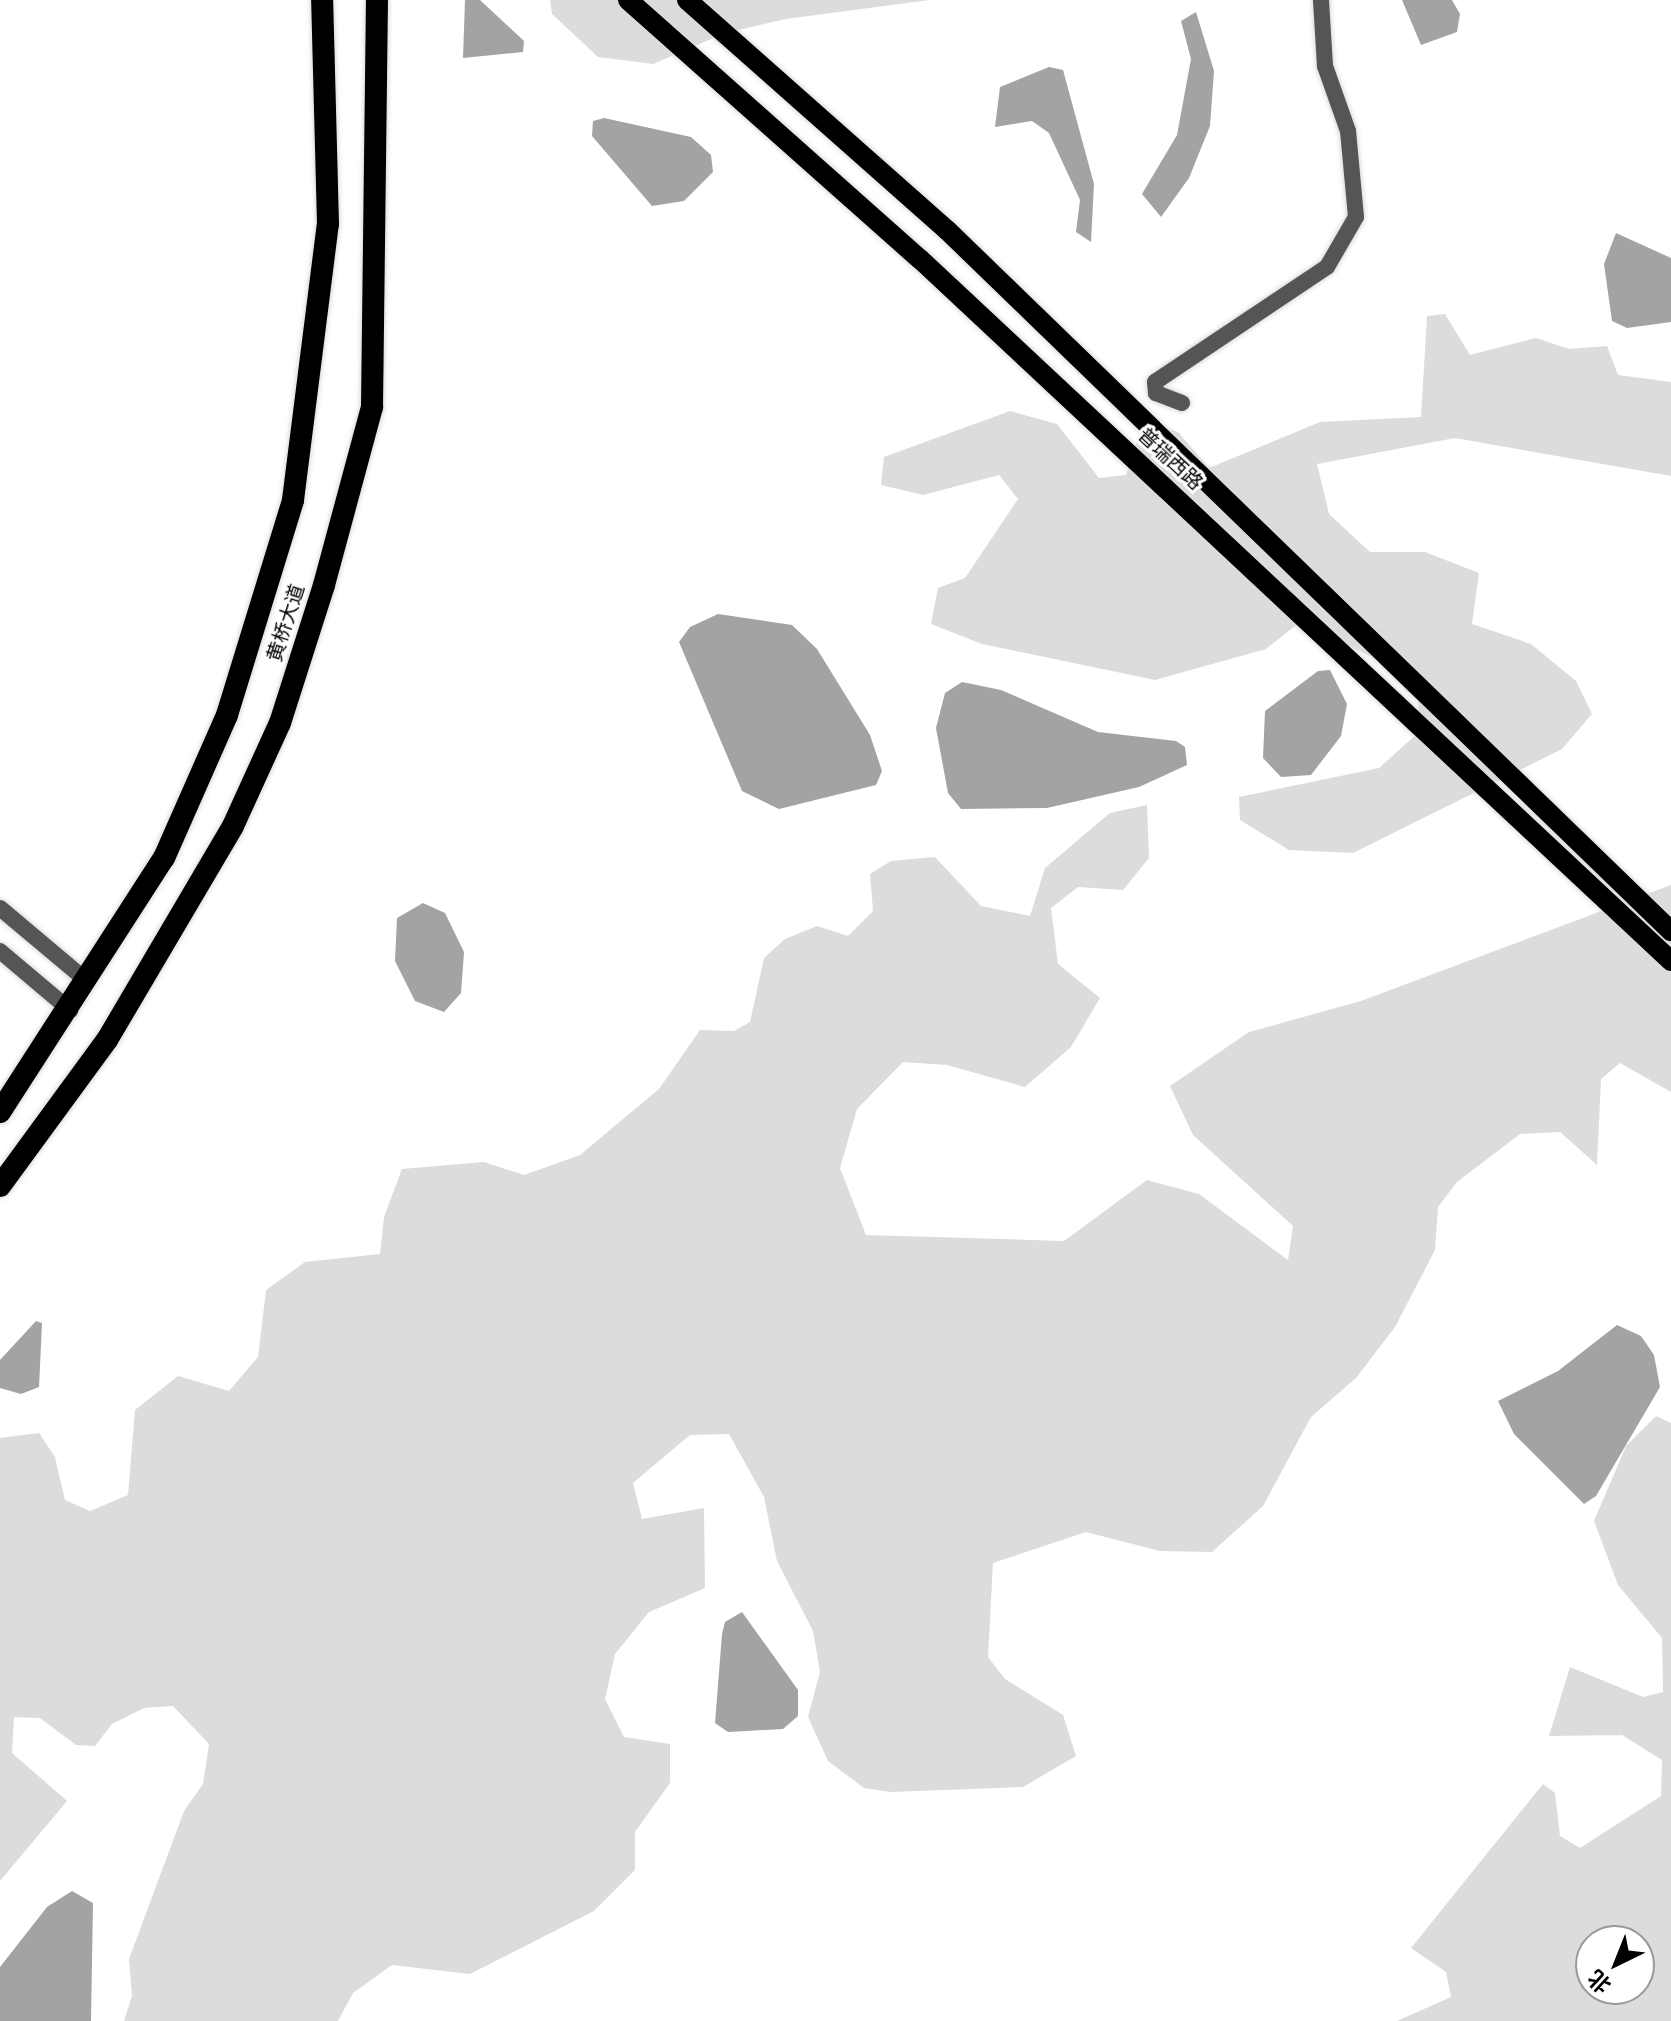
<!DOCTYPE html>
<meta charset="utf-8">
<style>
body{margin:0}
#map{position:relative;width:1671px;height:2021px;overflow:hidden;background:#fff;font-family:Signika,"Noto Sans SC",sans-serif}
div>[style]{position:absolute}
.green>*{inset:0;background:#dcdcdc}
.water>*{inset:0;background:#a3a3a3}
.roads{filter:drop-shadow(0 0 2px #dbdbdb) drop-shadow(0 0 2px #dbdbdb)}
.minor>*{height:16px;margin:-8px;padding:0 8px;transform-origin:8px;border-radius:8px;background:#555}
.tertiary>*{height:16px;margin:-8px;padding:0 8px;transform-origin:8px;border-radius:8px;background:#555}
.primary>*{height:20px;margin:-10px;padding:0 10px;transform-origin:10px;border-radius:10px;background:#000}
.trunk>*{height:22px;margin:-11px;padding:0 11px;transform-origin:11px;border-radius:11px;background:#000}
span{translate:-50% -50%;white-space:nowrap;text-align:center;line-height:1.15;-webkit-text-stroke:6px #fff;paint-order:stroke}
.street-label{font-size:20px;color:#000}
.north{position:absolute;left:1575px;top:1925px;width:80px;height:80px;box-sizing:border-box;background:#fff;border:2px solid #999;border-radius:50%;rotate:223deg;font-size:22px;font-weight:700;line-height:32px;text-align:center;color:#000}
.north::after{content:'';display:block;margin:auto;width:28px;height:36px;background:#000;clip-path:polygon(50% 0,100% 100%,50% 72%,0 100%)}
</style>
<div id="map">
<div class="green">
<div style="clip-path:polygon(550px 0,929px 0,786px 19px,725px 33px,653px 64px,598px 57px,552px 14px)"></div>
<div style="clip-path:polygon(1445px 314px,1470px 355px,1536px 338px,1569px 349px,1607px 346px,1618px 375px,1671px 382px,1671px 476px,1455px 438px,1317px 464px,1329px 514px,1370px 552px,1425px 552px,1479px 573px,1472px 624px,1531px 644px,1576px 681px,1592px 714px,1562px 749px,1353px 853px,1289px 850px,1240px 820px,1239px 797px,1379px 768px,1419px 732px,1418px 698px,1391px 666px,1300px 622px,1266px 649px,1155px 680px,982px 644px,931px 624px,938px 588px,965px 578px,1018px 499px,999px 475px,923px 495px,881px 485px,884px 457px,1010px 411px,1057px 424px,1099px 478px,1126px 475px,1144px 421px,1178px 432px,1209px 468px,1320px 422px,1421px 417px,1427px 316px)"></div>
<div style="clip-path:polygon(1147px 805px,1149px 858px,1123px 890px,1078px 887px,1051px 908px,1058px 964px,1100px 998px,1071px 1047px,1025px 1087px,947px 1065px,903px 1062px,857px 1109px,840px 1168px,866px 1235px,1064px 1241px,1147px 1180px,1199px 1194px,1288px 1260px,1293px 1226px,1193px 1135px,1170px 1086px,1249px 1032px,1361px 1001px,1671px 885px,1671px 1092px,1620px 1063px,1601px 1079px,1597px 1165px,1560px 1132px,1520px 1134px,1457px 1182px,1438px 1207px,1435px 1250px,1395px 1327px,1356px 1378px,1311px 1417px,1263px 1506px,1212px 1552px,1160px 1551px,1086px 1532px,993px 1563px,988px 1657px,1005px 1679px,1063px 1715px,1076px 1756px,1023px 1787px,890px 1792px,864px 1788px,828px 1761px,808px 1717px,820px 1672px,813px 1631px,777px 1561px,764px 1497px,729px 1434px,690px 1435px,633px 1483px,642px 1519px,704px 1508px,705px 1588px,649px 1612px,615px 1654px,605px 1699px,624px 1737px,670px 1744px,670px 1783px,635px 1832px,635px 1870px,594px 1911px,470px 1974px,392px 1965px,353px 1993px,338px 2021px,124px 2021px,132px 1996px,129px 1959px,184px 1811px,203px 1784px,209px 1744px,173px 1706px,144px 1708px,112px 1724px,95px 1746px,76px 1745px,40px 1718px,14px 1717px,12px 1753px,67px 1801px,0 1881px,0 1438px,39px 1433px,55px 1457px,65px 1500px,90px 1511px,128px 1495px,135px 1410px,178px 1376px,229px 1391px,258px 1357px,266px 1290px,305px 1262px,380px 1254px,384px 1217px,402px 1169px,484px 1162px,524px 1175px,580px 1155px,659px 1089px,700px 1030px,734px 1031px,750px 1022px,764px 958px,785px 939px,817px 926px,848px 936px,873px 911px,870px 874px,891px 861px,935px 857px,981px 906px,1030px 916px,1045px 868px,1110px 813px)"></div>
<div style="clip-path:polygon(evenodd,1656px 1416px,1671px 1423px,1671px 2021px,1397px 2021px,1451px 1997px,1446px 1972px,1411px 1948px,1543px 1784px,1555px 1793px,1560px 1836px,1580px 1848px,1661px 1796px,1662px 1760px,1622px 1735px,1549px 1736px,1570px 1667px,1643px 1697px,1663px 1692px,1662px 1638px,1618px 1585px,1594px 1521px,1626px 1446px,1656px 1416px,1591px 1941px,1639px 1941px,1639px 1989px,1591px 1989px,1591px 1941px)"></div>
</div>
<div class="water">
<div style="clip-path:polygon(465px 0,480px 0,524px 41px,523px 52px,463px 58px)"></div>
<div style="clip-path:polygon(1402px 0,1452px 0,1460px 14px,1457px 32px,1421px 45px)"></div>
<div style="clip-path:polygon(1196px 12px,1214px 71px,1210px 126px,1189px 178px,1161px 217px,1142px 194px,1177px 135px,1191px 59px,1181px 21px)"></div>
<div style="clip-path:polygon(1049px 67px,1063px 70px,1094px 184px,1091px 242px,1076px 232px,1080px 200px,1049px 133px,1032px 121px,995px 127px,1000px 87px)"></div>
<div style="clip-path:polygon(604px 118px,691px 137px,711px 155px,713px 172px,684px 201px,652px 206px,592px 136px,593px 121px)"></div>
<div style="clip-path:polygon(1616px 233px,1671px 258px,1671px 322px,1627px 328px,1612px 321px,1604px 264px)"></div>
<div style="clip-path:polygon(718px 614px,792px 625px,817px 649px,870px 735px,882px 771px,876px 785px,779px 809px,742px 791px,679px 642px,690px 627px)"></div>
<div style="clip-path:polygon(1330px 670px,1347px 704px,1341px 736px,1311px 775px,1281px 777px,1263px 758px,1265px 711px,1318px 671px)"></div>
<div style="clip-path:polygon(962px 682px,1001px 690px,1098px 732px,1176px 741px,1185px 747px,1187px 765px,1139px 787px,1047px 808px,961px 809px,948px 793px,936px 728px,945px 693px)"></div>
<div style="clip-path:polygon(423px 903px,445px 913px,464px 952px,461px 993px,444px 1012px,415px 1001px,395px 961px,397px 918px)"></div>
<div style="clip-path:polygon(36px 1321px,42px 1323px,39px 1387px,21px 1394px,0 1388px,0 1360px)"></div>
<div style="clip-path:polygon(1617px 1325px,1641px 1336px,1654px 1355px,1660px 1387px,1596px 1496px,1584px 1504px,1514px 1434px,1498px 1401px,1558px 1371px)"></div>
<div style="clip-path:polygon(742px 1612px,798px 1690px,798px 1716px,783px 1729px,728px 1732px,715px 1723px,722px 1634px,725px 1622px)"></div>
<div style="clip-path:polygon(72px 1891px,93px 1903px,91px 2021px,0 2021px,0 1967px,47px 1907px)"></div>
</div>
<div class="roads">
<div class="minor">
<div style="left:1182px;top:403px;width:28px;rotate:-159deg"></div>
<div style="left:1156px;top:393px;width:11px;rotate:-95deg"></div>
<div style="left:1155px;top:382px;width:207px;rotate:-33.8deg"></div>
<div style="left:1327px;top:267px;width:58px;rotate:-59.9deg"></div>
<div style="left:1356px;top:217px;width:86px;rotate:-95.3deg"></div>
<div style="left:1348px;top:131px;width:69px;rotate:-109.5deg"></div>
<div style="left:1325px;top:66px;width:66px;rotate:-93.5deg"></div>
</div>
<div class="tertiary">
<div style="left:0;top:908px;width:114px;rotate:40deg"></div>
<div style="left:0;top:951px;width:92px;rotate:40.1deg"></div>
</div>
<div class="primary">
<div style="left:628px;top:0;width:390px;rotate:41.6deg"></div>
<div style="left:920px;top:259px;width:1028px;rotate:43.07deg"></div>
<div style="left:687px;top:0;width:347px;rotate:41.5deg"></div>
<div style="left:947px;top:230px;width:1008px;rotate:44.08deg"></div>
</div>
<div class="trunk">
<div style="left:0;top:1112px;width:302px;rotate:-57.2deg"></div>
<div style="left:164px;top:858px;width:156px;rotate:-66.2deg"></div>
<div style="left:227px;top:715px;width:225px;rotate:-72.9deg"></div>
<div style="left:293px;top:500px;width:278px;rotate:-82.8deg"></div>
<div style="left:328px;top:224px;width:224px;rotate:-91.5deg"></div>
<div style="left:0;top:1186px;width:181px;rotate:-53.8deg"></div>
<div style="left:107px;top:1040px;width:248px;rotate:-59.5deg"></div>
<div style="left:233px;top:826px;width:113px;rotate:-65.5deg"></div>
<div style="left:280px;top:723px;width:145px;rotate:-72.3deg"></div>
<div style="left:324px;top:585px;width:184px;rotate:-74.9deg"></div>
<div style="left:372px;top:407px;width:407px;rotate:-89.3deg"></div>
</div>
</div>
<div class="street-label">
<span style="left:1170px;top:459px;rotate:43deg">普瑞西路</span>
<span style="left:286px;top:623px;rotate:-72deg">黄桥大道</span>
</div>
<div class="north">北</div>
</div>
